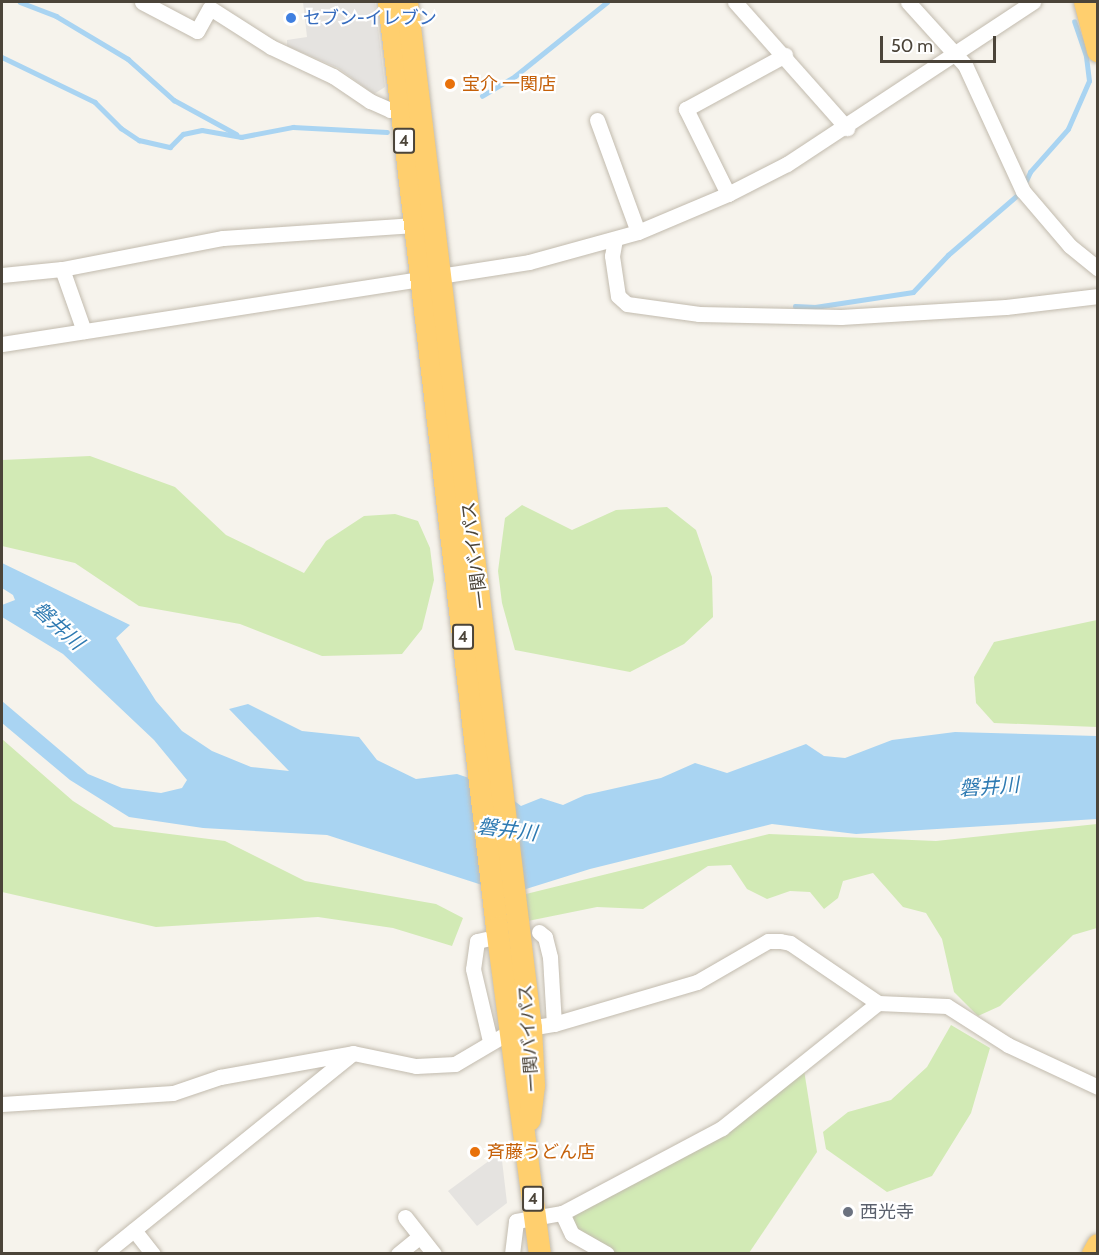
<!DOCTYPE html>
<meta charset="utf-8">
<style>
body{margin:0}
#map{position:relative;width:1099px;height:1255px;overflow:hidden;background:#f6f3ec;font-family:Cabin,"Noto Sans JP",sans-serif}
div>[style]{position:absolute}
.green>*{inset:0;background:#d2eab5}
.parking>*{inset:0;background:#e5e3e0}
.water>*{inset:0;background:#a9d4f2}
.stream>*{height:4.5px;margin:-2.25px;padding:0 2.25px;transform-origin:2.25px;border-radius:2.25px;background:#a9d4f2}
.roads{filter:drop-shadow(0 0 2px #c2bbae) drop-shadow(0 0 2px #c2bbae)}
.minor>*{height:15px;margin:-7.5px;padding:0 7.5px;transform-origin:7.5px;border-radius:7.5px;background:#fff}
.highway>*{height:22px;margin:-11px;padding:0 11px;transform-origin:11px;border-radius:11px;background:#ffcf6e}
.dots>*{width:16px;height:16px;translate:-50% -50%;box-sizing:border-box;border:3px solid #fff;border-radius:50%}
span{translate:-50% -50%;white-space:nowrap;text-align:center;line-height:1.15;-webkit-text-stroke:4.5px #fff;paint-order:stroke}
.shield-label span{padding:2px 4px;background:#fff;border:2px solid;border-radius:4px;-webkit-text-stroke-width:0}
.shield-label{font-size:16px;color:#4b4439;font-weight:700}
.shop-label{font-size:18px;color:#366cbe}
.left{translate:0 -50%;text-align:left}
.food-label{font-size:18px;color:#c56008}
.street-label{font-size:18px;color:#4b4439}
.worship-label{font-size:18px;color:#5b616d}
.water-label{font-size:20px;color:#2e7ab2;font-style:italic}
.frame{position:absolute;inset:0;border:3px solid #4b4439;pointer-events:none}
.scale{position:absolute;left:880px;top:36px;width:116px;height:27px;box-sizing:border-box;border:3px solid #4b4439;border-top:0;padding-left:8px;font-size:18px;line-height:21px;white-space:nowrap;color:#4b4439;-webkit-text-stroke:4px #fff;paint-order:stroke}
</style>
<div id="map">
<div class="green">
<div style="clip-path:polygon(90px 456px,175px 487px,226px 535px,304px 573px,326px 541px,364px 516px,395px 514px,418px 521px,430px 548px,434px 580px,422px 629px,402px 654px,322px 656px,240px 624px,139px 606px,75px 563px,2px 546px,2px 460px)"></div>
<div style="clip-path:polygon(522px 505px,572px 530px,616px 510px,667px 507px,696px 530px,712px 577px,713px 617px,684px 644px,630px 672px,515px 650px,502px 603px,498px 571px,505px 518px)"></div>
<div style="clip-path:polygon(1097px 620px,1097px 727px,994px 723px,976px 703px,974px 677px,994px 642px)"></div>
<div style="clip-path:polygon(2px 739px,73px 801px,114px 827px,225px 841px,305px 881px,436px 904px,463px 918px,452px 946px,393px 928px,318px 917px,156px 927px,2px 892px)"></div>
<div style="clip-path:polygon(1097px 824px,1097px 928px,1073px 935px,1000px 1006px,978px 1016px,954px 992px,942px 939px,926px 913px,903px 907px,873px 873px,843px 881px,838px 898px,824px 909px,810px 892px,790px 891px,767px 899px,747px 889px,731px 865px,708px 866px,643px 909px,597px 907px,518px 923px,526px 894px,769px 834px,936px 841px)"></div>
<div style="clip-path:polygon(951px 1025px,990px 1048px,971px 1113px,932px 1176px,887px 1192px,826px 1149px,823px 1132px,848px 1112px,891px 1100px,927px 1067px)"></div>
<div style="clip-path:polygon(804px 1070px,817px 1152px,749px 1253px,616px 1253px,578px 1231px,570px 1216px)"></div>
</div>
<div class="parking">
<div style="clip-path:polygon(303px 2px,375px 2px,385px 87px,374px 94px,338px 68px,287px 46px,287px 40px,307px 37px)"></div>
<div style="clip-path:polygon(501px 1152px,507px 1203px,477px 1226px,448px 1191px)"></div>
</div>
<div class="water">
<div style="clip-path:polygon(2px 563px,130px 625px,116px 638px,156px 701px,182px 731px,212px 751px,251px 767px,289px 771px,229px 709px,248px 704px,302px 731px,359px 737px,377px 760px,416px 779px,457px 774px,496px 787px,521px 806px,541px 798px,563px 805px,585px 795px,661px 778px,695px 763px,727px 773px,806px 744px,824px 756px,845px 758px,892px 740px,955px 732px,1097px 736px,1097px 819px,856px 834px,772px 824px,590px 869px,510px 894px,327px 835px,203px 828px,129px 817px,70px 780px,2px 723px,2px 701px,88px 774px,122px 788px,161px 793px,182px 788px,187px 780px,154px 740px,63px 654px,2px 617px,2px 605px,15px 600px,13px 595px,2px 588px)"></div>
</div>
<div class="stream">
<div style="left:20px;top:2px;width:39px;rotate:21deg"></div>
<div style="left:56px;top:16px;width:84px;rotate:30.8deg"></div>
<div style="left:128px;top:59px;width:62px;rotate:41.7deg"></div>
<div style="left:174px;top:100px;width:71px;rotate:28.7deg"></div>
<div style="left:2px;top:57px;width:103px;rotate:25.8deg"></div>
<div style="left:95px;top:102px;width:37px;rotate:45deg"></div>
<div style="left:121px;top:128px;width:22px;rotate:34deg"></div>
<div style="left:139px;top:140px;width:32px;rotate:13deg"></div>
<div style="left:170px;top:147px;width:18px;rotate:-45deg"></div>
<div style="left:183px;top:134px;width:19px;rotate:-12deg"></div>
<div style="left:202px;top:130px;width:40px;rotate:10deg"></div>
<div style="left:241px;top:137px;width:53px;rotate:-10.9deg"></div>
<div style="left:293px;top:127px;width:94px;rotate:3deg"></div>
<div style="left:482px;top:96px;width:39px;rotate:-31deg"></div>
<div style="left:515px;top:76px;width:118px;rotate:-38.8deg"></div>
<div style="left:1024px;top:185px;width:14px;rotate:-65deg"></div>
<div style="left:1030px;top:172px;width:57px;rotate:-48.5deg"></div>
<div style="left:1068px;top:129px;width:52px;rotate:-66.4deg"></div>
<div style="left:1089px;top:81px;width:25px;rotate:-97deg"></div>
<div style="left:1086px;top:56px;width:36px;rotate:-109deg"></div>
<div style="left:795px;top:306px;width:20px;rotate:3deg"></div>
<div style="left:815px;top:307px;width:99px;rotate:-8.7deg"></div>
<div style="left:913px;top:292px;width:51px;rotate:-46.6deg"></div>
<div style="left:948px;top:255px;width:96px;rotate:-40.8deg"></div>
</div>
<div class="roads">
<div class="minor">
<div style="left:142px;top:2px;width:62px;rotate:27.8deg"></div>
<div style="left:197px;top:31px;width:26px;rotate:-61deg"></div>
<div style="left:210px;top:8px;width:72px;rotate:32.6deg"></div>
<div style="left:271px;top:47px;width:68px;rotate:25.1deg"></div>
<div style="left:333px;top:76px;width:45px;rotate:34deg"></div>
<div style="left:370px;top:101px;width:22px;rotate:24deg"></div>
<div style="left:390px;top:110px;width:10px"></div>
<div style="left:735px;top:2px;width:169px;rotate:48.4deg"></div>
<div style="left:908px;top:2px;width:85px;rotate:47.9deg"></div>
<div style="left:965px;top:65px;width:139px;rotate:65.3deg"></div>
<div style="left:1023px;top:191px;width:72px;rotate:49.5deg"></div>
<div style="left:1070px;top:246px;width:36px;rotate:39deg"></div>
<div style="left:597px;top:120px;width:119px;rotate:69.9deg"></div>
<div style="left:728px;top:194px;width:95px;rotate:-116.3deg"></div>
<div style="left:686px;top:109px;width:113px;rotate:-28.6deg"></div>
<div style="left:615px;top:239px;width:17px;rotate:100deg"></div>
<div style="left:612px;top:256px;width:40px;rotate:81.5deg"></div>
<div style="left:618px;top:296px;width:12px;rotate:42deg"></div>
<div style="left:627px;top:304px;width:73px;rotate:7.9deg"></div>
<div style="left:699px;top:314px;width:142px;rotate:1.2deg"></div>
<div style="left:841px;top:317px;width:165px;rotate:-3.5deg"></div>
<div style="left:1006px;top:307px;width:93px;rotate:-6.8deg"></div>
<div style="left:62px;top:269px;width:66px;rotate:70.5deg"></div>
<div style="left:2px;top:275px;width:60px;rotate:-5.7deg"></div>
<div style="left:62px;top:269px;width:164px;rotate:-10.9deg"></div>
<div style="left:223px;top:238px;width:192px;rotate:-3.9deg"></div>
<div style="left:2px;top:344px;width:533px;rotate:-8.84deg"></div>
<div style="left:529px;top:262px;width:113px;rotate:-15.4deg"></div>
<div style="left:638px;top:232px;width:98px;rotate:-22.9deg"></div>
<div style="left:728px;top:194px;width:66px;rotate:-27deg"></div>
<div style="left:787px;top:164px;width:295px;rotate:-33.4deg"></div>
<div style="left:539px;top:932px;width:8px;rotate:40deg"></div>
<div style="left:545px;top:937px;width:21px;rotate:76deg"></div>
<div style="left:550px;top:957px;width:67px;rotate:86.6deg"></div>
<div style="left:486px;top:939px;width:9px;rotate:167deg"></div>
<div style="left:477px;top:941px;width:28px;rotate:98deg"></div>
<div style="left:473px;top:969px;width:74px;rotate:76.7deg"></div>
<div style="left:2px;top:1104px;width:171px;rotate:-3.7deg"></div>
<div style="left:173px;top:1093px;width:50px;rotate:-18.8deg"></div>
<div style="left:220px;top:1077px;width:135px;rotate:-10.2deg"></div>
<div style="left:353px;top:1053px;width:64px;rotate:11.7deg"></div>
<div style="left:416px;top:1066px;width:39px;rotate:-3deg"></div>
<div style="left:455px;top:1064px;width:65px;rotate:-30.5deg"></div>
<div style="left:511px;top:1031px;width:44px;rotate:-9.2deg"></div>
<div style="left:554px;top:1024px;width:149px;rotate:-16.4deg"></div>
<div style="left:697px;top:982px;width:82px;rotate:-30deg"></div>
<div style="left:768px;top:941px;width:12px"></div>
<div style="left:780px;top:941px;width:10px;rotate:11deg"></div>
<div style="left:790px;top:943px;width:107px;rotate:34.3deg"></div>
<div style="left:878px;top:1003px;width:69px;rotate:2.5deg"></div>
<div style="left:947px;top:1006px;width:72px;rotate:32.6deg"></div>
<div style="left:1008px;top:1045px;width:99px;rotate:25deg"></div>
<div style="left:562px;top:1213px;width:23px;rotate:65deg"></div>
<div style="left:572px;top:1234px;width:40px;rotate:29.7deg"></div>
<div style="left:405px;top:1217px;width:47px;rotate:51.9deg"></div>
<div style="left:134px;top:1230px;width:31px;rotate:52deg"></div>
<div style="left:104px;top:1254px;width:317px;rotate:-38.9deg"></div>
<div style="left:398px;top:1254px;width:28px;rotate:-39deg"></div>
<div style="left:512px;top:1254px;width:33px;rotate:-83deg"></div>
<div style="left:516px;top:1221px;width:47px;rotate:-9.9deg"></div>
<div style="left:562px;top:1213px;width:181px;rotate:-28deg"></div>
<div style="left:722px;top:1128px;width:200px;rotate:-38.7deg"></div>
</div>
<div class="highway">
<div style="left:389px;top:2px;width:932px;rotate:83.35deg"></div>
<div style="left:497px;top:928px;width:329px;rotate:82.5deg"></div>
<div style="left:407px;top:2px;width:1033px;rotate:83.11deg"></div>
<div style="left:531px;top:1028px;width:58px;rotate:87deg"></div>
<div style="left:534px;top:1086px;width:34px;rotate:97deg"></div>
<div style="left:1085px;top:2px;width:51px;rotate:75.1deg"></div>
<div style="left:1093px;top:1254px;width:10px;rotate:-61deg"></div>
</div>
</div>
<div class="dots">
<div style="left:291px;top:18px;background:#3f7fe0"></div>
<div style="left:450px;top:84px;background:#e8710a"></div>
<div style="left:475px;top:1152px;background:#e8710a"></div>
<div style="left:848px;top:1212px;background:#6b7280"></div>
</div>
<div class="shield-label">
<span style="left:404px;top:141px">4</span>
<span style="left:463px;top:637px">4</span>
<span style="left:533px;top:1199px">4</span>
</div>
<div class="shop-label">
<span class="left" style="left:303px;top:18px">セブン-イレブン</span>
</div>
<div class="food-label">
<span class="left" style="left:462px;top:84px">宝介 一関店</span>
<span class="left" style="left:487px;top:1152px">斉藤うどん店</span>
</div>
<div class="street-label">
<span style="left:475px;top:555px;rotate:-97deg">一関バイパス</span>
<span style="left:529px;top:1038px;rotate:-94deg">一関バイパス</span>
</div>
<div class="worship-label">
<span class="left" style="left:860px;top:1212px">西光寺</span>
</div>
<div class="water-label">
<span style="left:58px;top:626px;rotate:42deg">磐井川</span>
<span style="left:989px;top:787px;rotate:-4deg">磐井川</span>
<span style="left:507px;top:830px;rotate:7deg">磐井川</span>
</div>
<div class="frame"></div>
<div class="scale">50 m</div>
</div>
